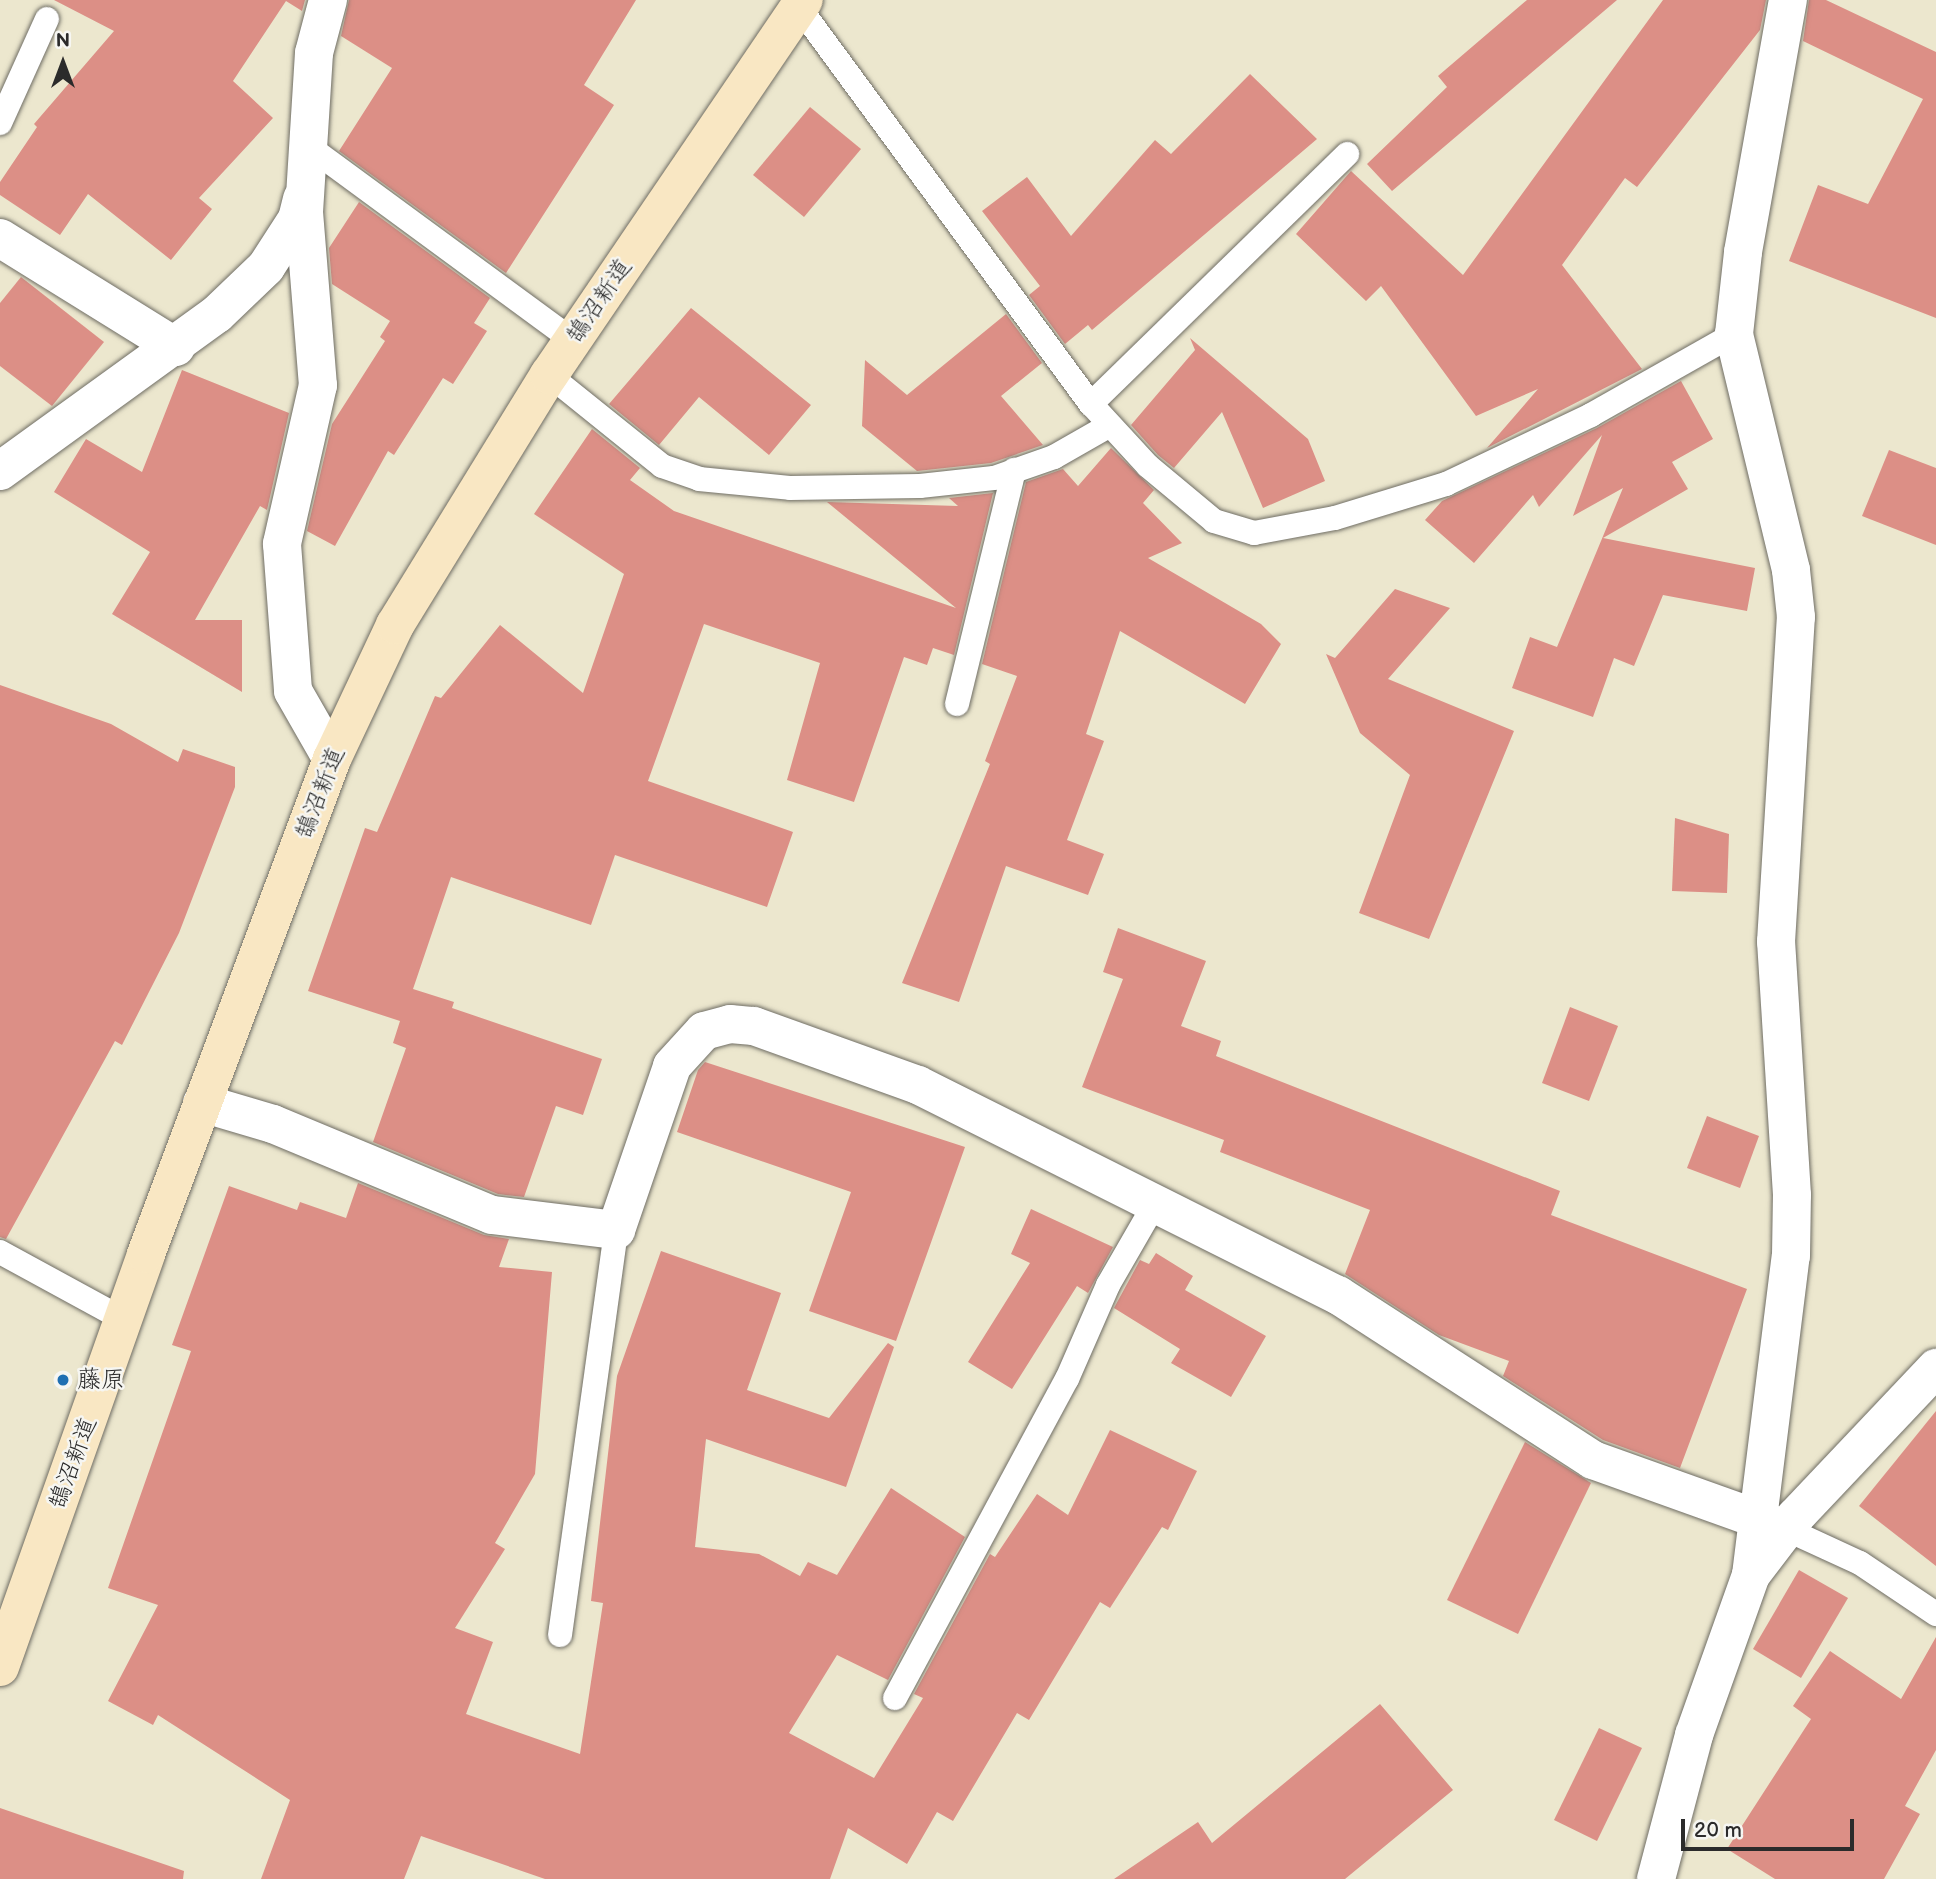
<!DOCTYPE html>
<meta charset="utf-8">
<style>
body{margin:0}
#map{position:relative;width:1936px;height:1879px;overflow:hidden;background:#ece7ce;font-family:"Balsamiq Sans","Klee One",sans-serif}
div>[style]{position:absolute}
.building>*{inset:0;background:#dc8f86}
.roads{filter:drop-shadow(0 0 2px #6f6d64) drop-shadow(0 0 2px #6f6d64)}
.lane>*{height:24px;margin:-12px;padding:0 12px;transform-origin:12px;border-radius:12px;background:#fff}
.street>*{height:38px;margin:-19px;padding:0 19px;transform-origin:19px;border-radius:19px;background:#fff}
.secondary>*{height:38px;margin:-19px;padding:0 19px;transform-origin:19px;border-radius:19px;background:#f9e7c3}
.dots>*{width:19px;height:19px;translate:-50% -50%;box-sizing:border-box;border:4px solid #f6f6f2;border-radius:50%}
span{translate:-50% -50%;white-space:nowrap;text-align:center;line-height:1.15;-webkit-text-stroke:5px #f6f6f2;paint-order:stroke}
.street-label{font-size:24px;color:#2b2b2b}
.poi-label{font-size:24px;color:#2b2b2b}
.left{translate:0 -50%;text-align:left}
.north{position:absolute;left:28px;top:28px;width:70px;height:70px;-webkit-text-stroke:5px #f6f6f2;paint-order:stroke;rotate:0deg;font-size:19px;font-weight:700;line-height:28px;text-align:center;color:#2b2b2b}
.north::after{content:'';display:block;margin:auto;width:24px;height:32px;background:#2b2b2b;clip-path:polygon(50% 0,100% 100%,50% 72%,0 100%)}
.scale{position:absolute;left:1681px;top:1819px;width:173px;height:32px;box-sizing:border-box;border:4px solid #2b2b2b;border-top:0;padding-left:9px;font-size:21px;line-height:24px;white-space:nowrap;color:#2b2b2b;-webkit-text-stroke:5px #f6f6f2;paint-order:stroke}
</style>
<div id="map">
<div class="building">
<div style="clip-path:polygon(54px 0,305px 0,302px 11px,286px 1px,233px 81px,273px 118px,199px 198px,212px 209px,171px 260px,88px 194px,60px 235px,0 195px,0 182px,37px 127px,34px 124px,114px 31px)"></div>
<div style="clip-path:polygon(349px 0,636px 0,584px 85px,614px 105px,506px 273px,339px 151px,392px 68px,341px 36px)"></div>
<div style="clip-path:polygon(1527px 0,1617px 0,1392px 191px,1367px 164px,1447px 87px,1438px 76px)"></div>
<div style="clip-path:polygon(1663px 0,1766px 0,1760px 30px,1637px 187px,1625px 178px,1562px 265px,1642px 369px,1487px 448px,1538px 389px,1476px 416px,1381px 286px,1366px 301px,1296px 234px,1351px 171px,1463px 275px)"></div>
<div style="clip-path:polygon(1809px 0,1826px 0,1936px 52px,1936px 318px,1789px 261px,1818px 185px,1868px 204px,1923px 99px,1803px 41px)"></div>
<div style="clip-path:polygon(1250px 74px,1317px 139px,1092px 330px,1088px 325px,1065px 344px,1029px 295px,1040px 286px,982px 211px,1027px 177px,1071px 236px,1155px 140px,1171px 154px)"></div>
<div style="clip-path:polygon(810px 107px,861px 149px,804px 217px,753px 175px)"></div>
<div style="clip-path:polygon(359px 202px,490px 298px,474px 323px,487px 331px,453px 384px,443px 378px,394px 455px,388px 451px,335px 546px,307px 531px,332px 424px,385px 341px,380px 337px,390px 321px,332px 284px,329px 248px)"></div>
<div style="clip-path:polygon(21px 277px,104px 342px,52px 406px,0 366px,0 303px)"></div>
<div style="clip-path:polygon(691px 308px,811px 405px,769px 455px,699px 397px,659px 445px,609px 404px)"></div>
<div style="clip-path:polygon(1006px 314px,1042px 363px,1001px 396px,1043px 445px,991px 463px,917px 471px,862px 426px,865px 360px,907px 395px)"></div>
<div style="clip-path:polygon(1190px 338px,1308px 439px,1325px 481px,1263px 508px,1222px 412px,1174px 468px,1158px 455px,1131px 425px,1195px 350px)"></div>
<div style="clip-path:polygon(182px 370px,289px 413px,267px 510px,260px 506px,195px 620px,242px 620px,242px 692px,112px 614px,150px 552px,54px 492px,86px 439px,142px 472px)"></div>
<div style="clip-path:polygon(1681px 381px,1713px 439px,1672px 462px,1688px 489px,1603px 538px,1755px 568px,1747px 611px,1663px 595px,1634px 666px,1614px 658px,1593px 717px,1512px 688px,1530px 637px,1557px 647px,1623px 488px,1573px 516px,1602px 435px,1539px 507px,1533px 495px,1474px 563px,1425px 520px,1442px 501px,1597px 428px)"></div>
<div style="clip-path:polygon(592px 429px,640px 468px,630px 480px,674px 511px,956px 608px,827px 502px,958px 506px,949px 498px,993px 493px,954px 655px,933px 648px,927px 665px,904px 657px,854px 802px,787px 780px,820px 663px,704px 624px,648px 781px,793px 832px,767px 907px,615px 855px,591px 925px,451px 877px,413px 989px,454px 1002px,452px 1008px,602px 1059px,583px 1115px,556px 1106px,524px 1197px,498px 1194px,373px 1142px,406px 1048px,393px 1043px,400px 1021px,308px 991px,365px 828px,377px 832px,435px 696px,441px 698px,500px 625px,583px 693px,624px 574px,534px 514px)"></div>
<div style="clip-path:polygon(1111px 448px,1154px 490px,1143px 503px,1182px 543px,1148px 558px,1261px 624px,1281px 644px,1245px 704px,1120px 631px,1086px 734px,1104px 741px,1067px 840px,1104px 854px,1088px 895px,1006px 866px,959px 1002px,902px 983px,990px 764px,985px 761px,1017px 676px,982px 664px,1026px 482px,1063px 469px,1078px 486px)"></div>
<div style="clip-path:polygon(1889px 450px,1936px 468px,1936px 545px,1862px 516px)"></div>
<div style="clip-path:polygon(1395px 589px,1450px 608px,1388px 679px,1514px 731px,1429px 939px,1359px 913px,1410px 775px,1360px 733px,1326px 654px,1335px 658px)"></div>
<div style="clip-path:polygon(0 685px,111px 724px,178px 762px,183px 749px,235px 767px,235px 787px,179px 933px,122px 1045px,115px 1041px,6px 1239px,0 1237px)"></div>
<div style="clip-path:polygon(1675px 818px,1729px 834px,1727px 893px,1672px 891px)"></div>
<div style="clip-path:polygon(1118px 928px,1206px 961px,1181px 1026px,1221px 1041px,1216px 1056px,1560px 1191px,1551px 1215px,1747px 1289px,1680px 1468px,1603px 1440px,1503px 1376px,1509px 1361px,1439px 1335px,1345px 1274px,1370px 1210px,1220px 1152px,1224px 1140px,1082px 1087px,1123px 979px,1103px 972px)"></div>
<div style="clip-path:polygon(1570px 1007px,1618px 1026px,1589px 1101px,1542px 1083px)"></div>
<div style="clip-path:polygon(705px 1062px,965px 1147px,896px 1341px,809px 1311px,851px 1192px,677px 1132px,698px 1070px)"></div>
<div style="clip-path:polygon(1707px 1116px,1759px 1136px,1740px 1188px,1687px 1168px)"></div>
<div style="clip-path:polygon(358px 1183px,484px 1235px,509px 1239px,499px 1267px,552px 1272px,535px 1474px,495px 1543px,505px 1549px,455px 1628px,493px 1642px,466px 1714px,580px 1754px,603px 1603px,591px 1601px,617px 1376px,661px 1251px,781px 1293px,747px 1390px,829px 1418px,888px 1343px,894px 1347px,846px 1487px,706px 1439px,695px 1547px,759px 1554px,800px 1576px,808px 1562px,837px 1575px,891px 1488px,965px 1537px,888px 1680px,837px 1655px,789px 1733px,874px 1778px,923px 1698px,914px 1694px,990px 1554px,995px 1557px,1037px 1494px,1068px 1515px,1110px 1430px,1197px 1471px,1168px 1530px,1162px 1527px,1110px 1608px,1100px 1602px,1029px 1720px,1017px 1713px,953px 1821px,937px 1812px,907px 1864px,848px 1828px,830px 1879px,545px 1879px,421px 1836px,404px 1879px,261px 1879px,290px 1800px,158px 1715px,153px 1725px,108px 1701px,158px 1605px,108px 1588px,191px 1351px,172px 1345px,229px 1186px,297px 1210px,300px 1202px,346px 1218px)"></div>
<div style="clip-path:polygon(1031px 1209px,1113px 1247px,1088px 1293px,1077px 1286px,1012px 1389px,968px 1362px,1030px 1263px,1011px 1254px)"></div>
<div style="clip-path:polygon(1156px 1253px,1193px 1276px,1185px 1290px,1266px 1336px,1231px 1397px,1171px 1363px,1180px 1349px,1114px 1308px,1140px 1260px,1149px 1264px)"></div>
<div style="clip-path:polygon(1936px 1411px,1936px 1566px,1859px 1506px)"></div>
<div style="clip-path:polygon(1525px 1442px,1591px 1483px,1518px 1634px,1447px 1600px)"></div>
<div style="clip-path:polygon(1799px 1570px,1848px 1598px,1801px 1678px,1753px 1649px)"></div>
<div style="clip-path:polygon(1936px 1637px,1936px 1750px,1905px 1806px,1920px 1814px,1884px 1879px,1775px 1879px,1727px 1849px,1811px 1719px,1793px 1706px,1830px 1651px,1901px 1699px)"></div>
<div style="clip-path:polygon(1380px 1704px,1453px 1790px,1345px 1879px,1114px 1879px,1198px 1822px,1212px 1843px)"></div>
<div style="clip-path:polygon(1599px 1728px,1642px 1748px,1597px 1841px,1554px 1820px)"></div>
<div style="clip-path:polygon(0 1808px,184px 1871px,183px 1879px,0 1879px)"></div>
</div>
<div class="roads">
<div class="lane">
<div style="left:799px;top:7px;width:493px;rotate:53.7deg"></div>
<div style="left:1091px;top:404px;width:84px;rotate:47.4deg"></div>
<div style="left:1148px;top:466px;width:86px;rotate:39.8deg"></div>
<div style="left:1214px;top:521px;width:42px;rotate:16.7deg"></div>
<div style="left:1254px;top:533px;width:82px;rotate:-10.5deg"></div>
<div style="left:1335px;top:518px;width:116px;rotate:-17deg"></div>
<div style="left:1446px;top:484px;width:161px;rotate:-25.4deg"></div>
<div style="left:1591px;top:415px;width:164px;rotate:-29.5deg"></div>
<div style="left:0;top:123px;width:114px;rotate:-65.7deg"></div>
<div style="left:308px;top:146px;width:328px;rotate:36.3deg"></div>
<div style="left:549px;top:375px;width:145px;rotate:38.8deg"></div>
<div style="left:662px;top:466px;width:39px;rotate:19deg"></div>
<div style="left:699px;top:479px;width:91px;rotate:5.6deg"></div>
<div style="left:790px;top:488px;width:130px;rotate:-0.9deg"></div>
<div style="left:920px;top:486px;width:74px;rotate:-6.2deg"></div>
<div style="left:994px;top:478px;width:64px;rotate:-19.3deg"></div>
<div style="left:1054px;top:457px;width:64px;rotate:-29.7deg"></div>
<div style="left:1091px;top:404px;width:358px;rotate:-44.3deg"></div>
<div style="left:957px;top:704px;width:241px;rotate:-76.3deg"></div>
<div style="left:0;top:1252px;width:140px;rotate:28.6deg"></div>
<div style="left:1786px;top:1529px;width:81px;rotate:24.7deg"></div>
<div style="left:1860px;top:1563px;width:92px;rotate:33.9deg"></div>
<div style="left:560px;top:1635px;width:409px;rotate:-82.1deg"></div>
<div style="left:895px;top:1698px;width:362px;rotate:-61.7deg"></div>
<div style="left:1067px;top:1379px;width:103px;rotate:-66.4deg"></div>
<div style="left:1108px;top:1285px;width:96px;rotate:-60deg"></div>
</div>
<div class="street">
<div style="left:328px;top:0;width:55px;rotate:104.8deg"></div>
<div style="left:314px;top:53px;width:159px;rotate:93.6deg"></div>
<div style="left:304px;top:212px;width:174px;rotate:85.4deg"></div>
<div style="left:318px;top:385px;width:163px;rotate:102.8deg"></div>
<div style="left:282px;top:544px;width:147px;rotate:85.7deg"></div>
<div style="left:293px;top:691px;width:78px;rotate:60.2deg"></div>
<div style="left:0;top:238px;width:207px;rotate:31.8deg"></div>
<div style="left:0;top:471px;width:268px;rotate:-35.9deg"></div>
<div style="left:217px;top:314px;width:68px;rotate:-43.8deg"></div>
<div style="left:266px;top:267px;width:57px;rotate:-57.1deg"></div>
<div style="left:297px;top:219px;width:21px;rotate:-76deg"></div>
<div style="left:202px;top:1103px;width:74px;rotate:16.5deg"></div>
<div style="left:273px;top:1124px;width:237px;rotate:22.6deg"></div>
<div style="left:492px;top:1215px;width:125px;rotate:6.9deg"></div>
<div style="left:616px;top:1230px;width:173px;rotate:-71.1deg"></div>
<div style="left:672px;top:1066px;width:47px;rotate:-47.6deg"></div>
<div style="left:704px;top:1031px;width:27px;rotate:-15deg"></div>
<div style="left:730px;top:1024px;width:24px;rotate:5deg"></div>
<div style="left:754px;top:1026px;width:174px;rotate:19.8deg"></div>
<div style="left:918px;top:1085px;width:470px;rotate:26.6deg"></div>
<div style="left:1338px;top:1295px;width:304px;rotate:32.9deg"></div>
<div style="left:1593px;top:1460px;width:205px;rotate:19.7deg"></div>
<div style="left:1751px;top:1575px;width:321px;rotate:-82.9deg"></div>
<div style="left:1791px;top:1256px;width:61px;rotate:-89.1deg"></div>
<div style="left:1792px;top:1195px;width:254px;rotate:-93.6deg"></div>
<div style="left:1776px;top:942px;width:326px;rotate:-86.5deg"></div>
<div style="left:1796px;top:617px;width:47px;rotate:-96.1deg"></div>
<div style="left:1791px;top:570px;width:243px;rotate:-103.6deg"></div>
<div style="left:1734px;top:334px;width:82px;rotate:-83.7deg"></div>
<div style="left:1743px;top:252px;width:256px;rotate:-79.9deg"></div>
<div style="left:1656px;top:1879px;width:149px;rotate:-75.2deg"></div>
<div style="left:1694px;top:1735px;width:170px;rotate:-70.4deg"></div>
<div style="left:1751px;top:1575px;width:74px;rotate:-52.7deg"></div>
<div style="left:1796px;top:1516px;width:204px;rotate:-46.6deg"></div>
</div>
<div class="secondary">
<div style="left:0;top:1667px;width:438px;rotate:-70.5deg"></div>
<div style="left:146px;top:1254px;width:529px;rotate:-69.41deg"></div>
<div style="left:332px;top:759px;width:148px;rotate:-64.8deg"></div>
<div style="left:395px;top:625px;width:294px;rotate:-58.4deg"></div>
<div style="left:549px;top:375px;width:453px;rotate:-55.8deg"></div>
</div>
</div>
<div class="dots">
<div style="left:63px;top:1380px;background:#1f6fb2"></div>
</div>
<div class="street-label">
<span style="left:599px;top:301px;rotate:-56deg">鵠沼新道</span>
<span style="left:320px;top:793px;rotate:-69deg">鵠沼新道</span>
<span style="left:73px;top:1463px;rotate:-70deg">鵠沼新道</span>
</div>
<div class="poi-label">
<span class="left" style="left:77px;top:1380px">藤原</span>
</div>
<div class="north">N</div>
<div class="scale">20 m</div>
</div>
